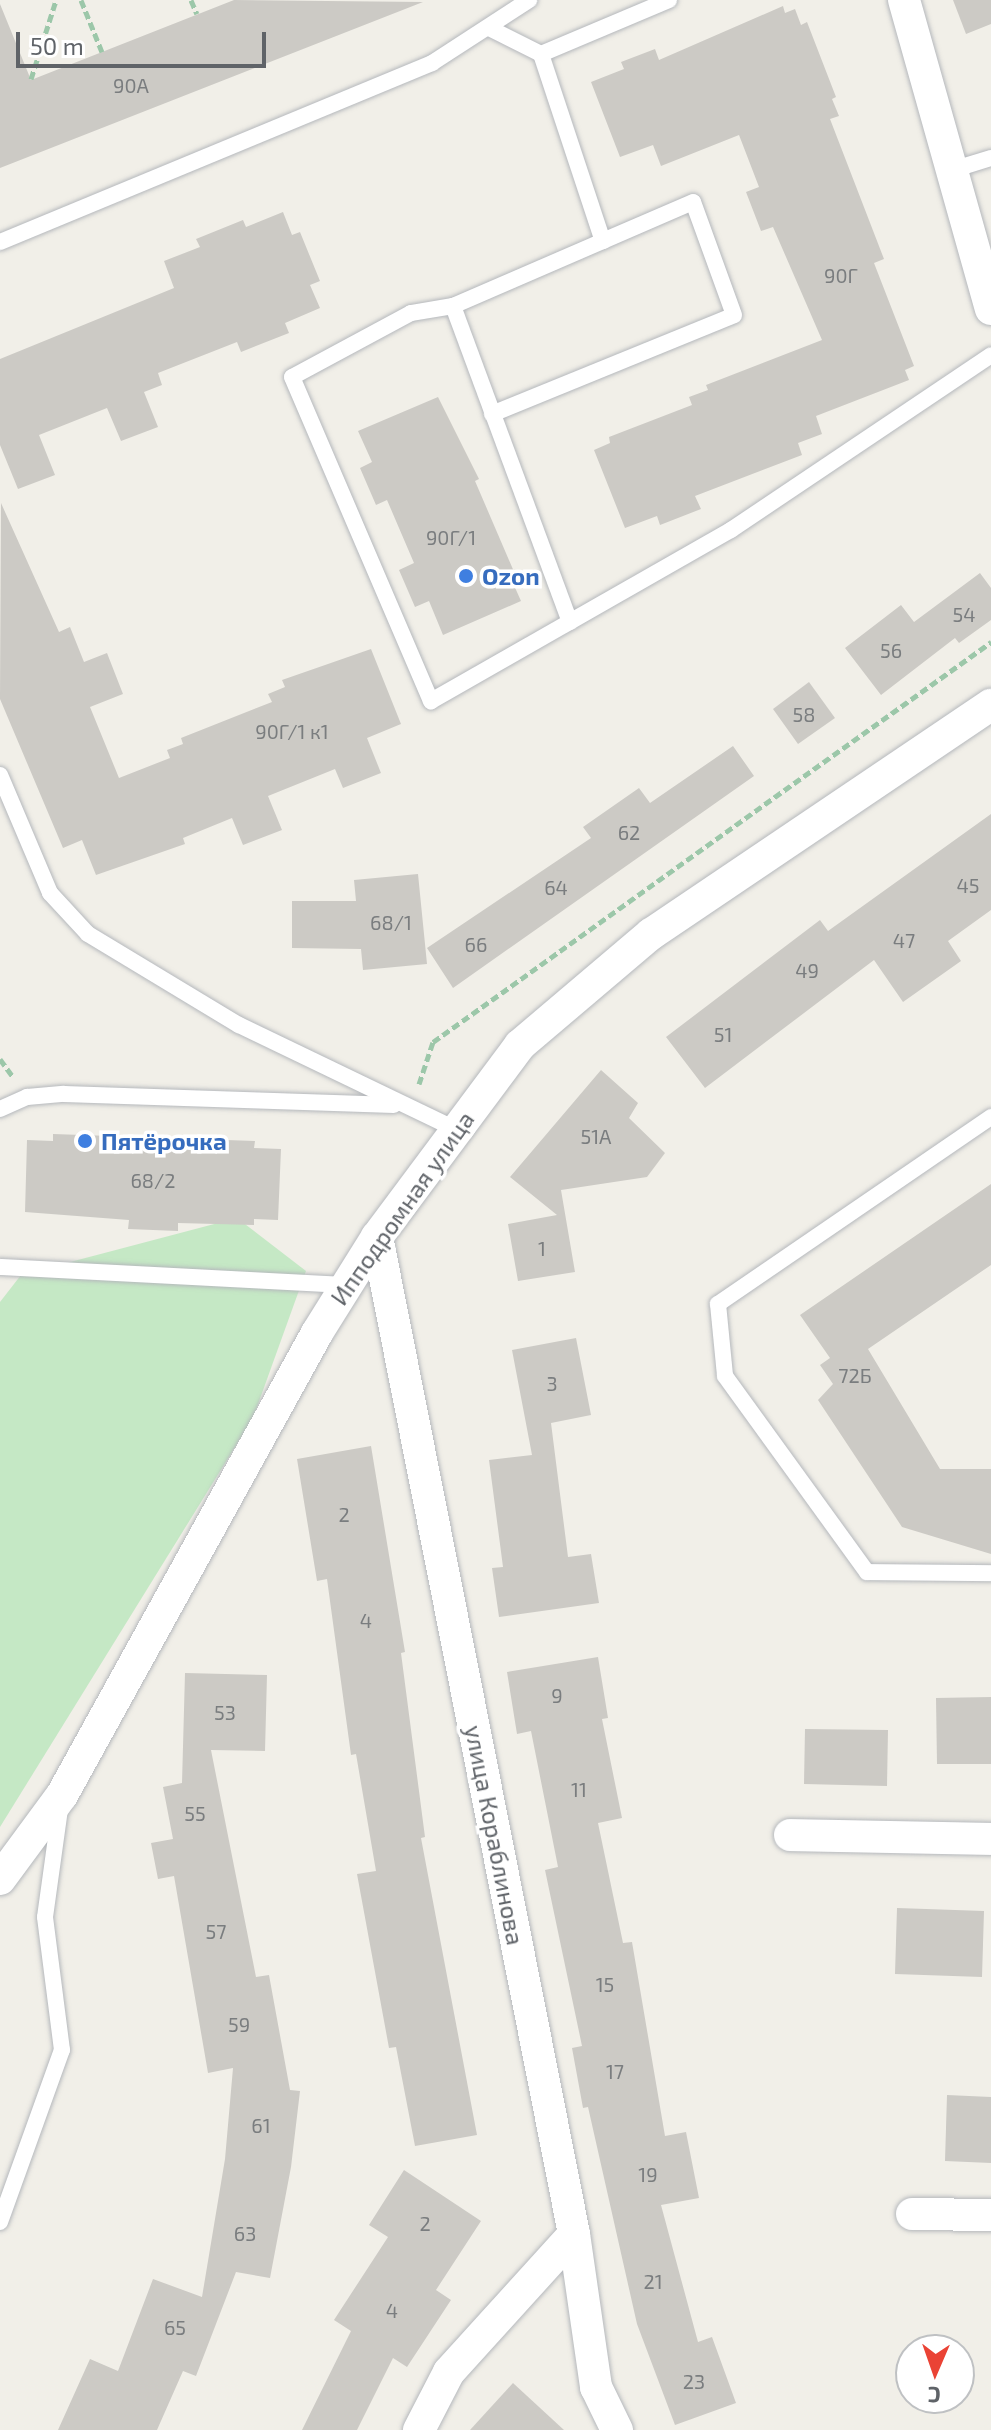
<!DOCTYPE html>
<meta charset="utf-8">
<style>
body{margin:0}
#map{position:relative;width:991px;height:2430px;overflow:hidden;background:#f1efe8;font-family:"Exo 2",sans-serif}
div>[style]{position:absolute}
.green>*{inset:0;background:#c5e8c5}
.building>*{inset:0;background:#cccac5}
.path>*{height:5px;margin-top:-2.5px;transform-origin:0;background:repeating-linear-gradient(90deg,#9cc7a9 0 8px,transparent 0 12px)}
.roads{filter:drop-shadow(0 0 2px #b5b8bc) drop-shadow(0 0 2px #b5b8bc)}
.service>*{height:16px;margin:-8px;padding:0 8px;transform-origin:8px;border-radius:8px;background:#fff}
.minor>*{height:32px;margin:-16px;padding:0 16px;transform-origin:16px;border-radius:16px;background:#fff}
.dots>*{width:22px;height:22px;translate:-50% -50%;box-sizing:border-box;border:4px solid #fff;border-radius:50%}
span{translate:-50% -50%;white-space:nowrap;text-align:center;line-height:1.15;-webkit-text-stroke:7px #fff;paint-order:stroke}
.number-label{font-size:20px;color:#7a7d7f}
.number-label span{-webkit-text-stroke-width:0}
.shop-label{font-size:24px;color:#366cbe;font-weight:700}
.left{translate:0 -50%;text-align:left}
.street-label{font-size:24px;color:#5f6368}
.north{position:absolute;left:895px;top:2334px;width:80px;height:80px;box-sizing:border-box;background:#fff;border:2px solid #bfc1c3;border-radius:50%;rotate:182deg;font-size:22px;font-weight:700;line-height:32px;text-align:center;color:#5f6368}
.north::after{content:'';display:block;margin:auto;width:28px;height:36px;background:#ea4335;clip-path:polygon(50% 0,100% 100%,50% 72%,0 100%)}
.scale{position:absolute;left:16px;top:32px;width:250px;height:36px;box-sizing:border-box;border:4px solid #5f6368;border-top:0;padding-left:10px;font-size:24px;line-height:28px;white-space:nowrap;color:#5f6368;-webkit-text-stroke:6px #fff;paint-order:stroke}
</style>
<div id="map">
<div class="green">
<div style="clip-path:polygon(237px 1218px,306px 1271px,253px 1418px,0 1827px,0 1302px,21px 1275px)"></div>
</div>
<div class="building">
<div style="clip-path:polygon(234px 0,423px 2px,0 168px,0 4px,31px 80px)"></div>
<div style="clip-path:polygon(953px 0,991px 0,991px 24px,966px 34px)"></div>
<div style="clip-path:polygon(783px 6px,785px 13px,795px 9px,801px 25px,807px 22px,836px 97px,832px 99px,839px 116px,830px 119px,884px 259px,874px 263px,914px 366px,905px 370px,909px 380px,816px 416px,822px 434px,798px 443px,802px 455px,695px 496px,701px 509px,660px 525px,657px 516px,625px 528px,594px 450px,610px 443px,609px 437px,692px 405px,689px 397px,708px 390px,706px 385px,822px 340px,773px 227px,761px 231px,746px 192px,759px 187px,739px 135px,661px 166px,653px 145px,620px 157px,591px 82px,624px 69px,621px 62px,655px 49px,659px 60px)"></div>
<div style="clip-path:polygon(283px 212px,292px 235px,300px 232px,320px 281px,310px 285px,320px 308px,285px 323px,289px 333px,241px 352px,237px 342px,158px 373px,162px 385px,144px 392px,158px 427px,121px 441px,107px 408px,39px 435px,55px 475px,18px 489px,0 445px,0 359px,174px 288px,164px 261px,200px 247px,196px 239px,243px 220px,246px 227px)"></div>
<div style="clip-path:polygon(438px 397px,479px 479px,475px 481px,518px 581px,513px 583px,521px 601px,443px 635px,429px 601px,415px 607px,399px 570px,414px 563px,387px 500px,376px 505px,360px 468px,372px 462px,358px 431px)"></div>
<div style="clip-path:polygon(1px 503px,59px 632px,70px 627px,84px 662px,107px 653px,123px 694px,90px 707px,119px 778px,170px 758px,167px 750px,183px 744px,181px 738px,272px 702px,268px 694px,285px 687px,282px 680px,371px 649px,401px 724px,367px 738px,381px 773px,343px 788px,335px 769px,268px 796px,282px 830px,243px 845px,232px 818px,183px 838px,185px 844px,96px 875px,82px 840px,63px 848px,0 699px)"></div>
<div style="clip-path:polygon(980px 573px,991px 588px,991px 620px,959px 643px,955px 638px,881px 695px,845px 648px,901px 605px,914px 622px)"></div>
<div style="clip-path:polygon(809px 682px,835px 718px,798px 744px,773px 709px)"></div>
<div style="clip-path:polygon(733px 746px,754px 776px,453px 988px,427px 948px,591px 838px,583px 827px,639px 788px,650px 803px)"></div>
<div style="clip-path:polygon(991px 814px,991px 910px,948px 941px,961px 961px,903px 1002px,874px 960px,705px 1088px,666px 1037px,820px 920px,828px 931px)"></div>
<div style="clip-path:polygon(418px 874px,427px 964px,363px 970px,361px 949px,292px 948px,292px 901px,356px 901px,354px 880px)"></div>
<div style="clip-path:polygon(601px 1070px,638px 1103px,629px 1118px,665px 1153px,647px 1177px,561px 1190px,575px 1272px,518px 1281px,508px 1224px,557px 1215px,510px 1177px)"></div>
<div style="clip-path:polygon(53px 1134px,255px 1141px,254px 1148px,281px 1149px,278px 1220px,254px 1219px,254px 1225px,178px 1223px,178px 1231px,128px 1229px,129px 1220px,25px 1212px,27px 1140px,53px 1141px)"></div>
<div style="clip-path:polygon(991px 1184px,991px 1265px,868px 1349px,940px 1469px,991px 1469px,991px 1554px,902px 1527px,818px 1400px,833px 1384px,820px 1365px,830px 1358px,800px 1315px)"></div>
<div style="clip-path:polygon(576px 1338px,591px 1415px,551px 1423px,568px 1557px,591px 1554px,599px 1603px,499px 1617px,492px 1568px,503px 1567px,489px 1460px,532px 1455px,512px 1350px)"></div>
<div style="clip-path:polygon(371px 1446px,405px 1652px,401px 1653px,425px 1837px,421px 1838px,477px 2135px,415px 2146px,396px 2047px,389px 2048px,357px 1874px,376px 1871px,356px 1754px,351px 1755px,327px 1579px,317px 1581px,297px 1459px)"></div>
<div style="clip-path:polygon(598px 1657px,608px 1718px,602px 1719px,622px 1818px,598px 1823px,623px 1943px,632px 1942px,665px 2136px,686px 2132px,699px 2198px,661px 2205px,698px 2342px,712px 2337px,736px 2403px,675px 2425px,637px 2324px,588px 2107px,583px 2108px,572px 2048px,582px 2046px,545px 1870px,558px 1867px,531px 1731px,517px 1734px,507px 1672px)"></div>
<div style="clip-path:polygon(185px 1673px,267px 1675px,265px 1751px,211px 1750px,256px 1977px,269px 1975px,290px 2090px,300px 2091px,291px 2167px,270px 2278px,236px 2272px,196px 2376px,183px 2371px,157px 2430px,58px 2430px,90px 2359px,118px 2371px,153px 2279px,202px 2297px,225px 2159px,233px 2068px,208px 2073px,174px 1876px,158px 1879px,151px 1843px,173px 1839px,163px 1787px,182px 1783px)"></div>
<div style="clip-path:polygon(991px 1697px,991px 1764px,937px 1764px,936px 1698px)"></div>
<div style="clip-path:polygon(805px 1729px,888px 1730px,887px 1786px,804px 1784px)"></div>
<div style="clip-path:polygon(897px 1908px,984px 1911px,982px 1977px,895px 1974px)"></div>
<div style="clip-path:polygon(947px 2095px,991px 2097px,991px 2163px,945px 2161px)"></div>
<div style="clip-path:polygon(404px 2170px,481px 2221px,436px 2290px,451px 2300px,407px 2367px,393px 2358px,357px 2430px,302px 2430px,351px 2331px,334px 2320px,388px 2237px,369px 2225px)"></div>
<div style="clip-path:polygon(513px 2383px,564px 2430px,470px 2430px)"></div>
</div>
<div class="path">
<div style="left:81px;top:0;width:56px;rotate:68deg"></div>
<div style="left:191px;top:0;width:15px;rotate:67deg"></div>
<div style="left:31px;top:79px;width:83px;rotate:-72.4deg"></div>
<div style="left:0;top:1059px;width:22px;rotate:54deg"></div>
<div style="left:419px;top:1084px;width:44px;rotate:-71.6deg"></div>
<div style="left:433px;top:1042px;width:687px;rotate:-35.63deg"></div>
</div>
<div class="roads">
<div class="service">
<div style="left:491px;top:29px;width:56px;rotate:26.6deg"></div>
<div style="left:541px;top:54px;width:197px;rotate:71.7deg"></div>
<div style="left:603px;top:241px;width:163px;rotate:156.6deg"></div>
<div style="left:453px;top:306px;width:43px;rotate:170.5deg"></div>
<div style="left:411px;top:313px;width:135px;rotate:151.7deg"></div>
<div style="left:292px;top:377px;width:353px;rotate:66.8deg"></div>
<div style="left:431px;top:701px;width:345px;rotate:-29.7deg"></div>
<div style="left:731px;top:530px;width:313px;rotate:-33.9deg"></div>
<div style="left:541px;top:54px;width:139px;rotate:-22.9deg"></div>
<div style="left:952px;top:170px;width:41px;rotate:-17.1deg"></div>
<div style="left:0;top:242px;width:468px;rotate:-22.5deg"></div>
<div style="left:432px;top:63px;width:116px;rotate:-33deg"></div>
<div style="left:453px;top:306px;width:337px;rotate:69.7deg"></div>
<div style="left:492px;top:414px;width:261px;rotate:-22.2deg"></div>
<div style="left:734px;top:315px;width:120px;rotate:-109.9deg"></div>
<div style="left:693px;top:202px;width:98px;rotate:156.6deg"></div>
<div style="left:0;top:775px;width:128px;rotate:67deg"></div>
<div style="left:50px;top:893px;width:56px;rotate:47.2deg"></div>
<div style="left:88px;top:934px;width:176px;rotate:31.1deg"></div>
<div style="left:239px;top:1025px;width:240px;rotate:25.7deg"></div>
<div style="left:0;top:1109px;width:30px;rotate:-24deg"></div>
<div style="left:27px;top:1097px;width:37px;rotate:-5deg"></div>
<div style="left:64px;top:1094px;width:330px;rotate:1.9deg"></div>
<div style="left:991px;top:1117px;width:331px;rotate:145.6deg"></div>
<div style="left:718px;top:1304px;width:72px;rotate:84.4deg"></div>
<div style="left:725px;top:1376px;width:242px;rotate:54.1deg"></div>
<div style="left:867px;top:1572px;width:124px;rotate:0.5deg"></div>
<div style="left:0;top:1267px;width:347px;rotate:3deg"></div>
<div style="left:0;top:2222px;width:183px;rotate:-70.2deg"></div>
<div style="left:62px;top:2050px;width:134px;rotate:-97.3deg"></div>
<div style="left:45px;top:1917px;width:109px;rotate:-82.1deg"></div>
</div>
<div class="minor">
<div style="left:904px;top:0;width:321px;rotate:74.3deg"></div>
<div style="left:377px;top:1237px;width:1016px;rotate:78.82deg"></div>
<div style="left:574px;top:2234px;width:155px;rotate:81.8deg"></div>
<div style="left:596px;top:2387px;width:48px;rotate:64deg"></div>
<div style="left:790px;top:1835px;width:201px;rotate:1.1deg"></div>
<div style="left:0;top:1879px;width:104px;rotate:-53.6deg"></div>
<div style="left:62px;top:1795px;width:528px;rotate:-61.1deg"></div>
<div style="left:317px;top:1333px;width:113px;rotate:-58deg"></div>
<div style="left:377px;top:1237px;width:239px;rotate:-53.3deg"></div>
<div style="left:520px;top:1045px;width:172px;rotate:-40.3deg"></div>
<div style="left:651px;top:934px;width:410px;rotate:-34deg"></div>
<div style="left:912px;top:2214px;width:79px;rotate:0.7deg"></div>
<div style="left:419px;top:2430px;width:65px;rotate:-62.7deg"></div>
<div style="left:449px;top:2372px;width:186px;rotate:-47.8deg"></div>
</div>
</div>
<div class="dots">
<div style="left:466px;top:576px;background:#3f7fe0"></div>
<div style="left:85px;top:1141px;background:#3f7fe0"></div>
</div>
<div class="number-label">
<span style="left:131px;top:85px">90А</span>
<span style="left:841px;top:275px">90Г</span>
<span style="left:451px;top:537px">90Г/1</span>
<span style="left:964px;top:614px">54</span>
<span style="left:891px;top:650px">56</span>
<span style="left:804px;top:714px">58</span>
<span style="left:292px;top:731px">90Г/1 к1</span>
<span style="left:629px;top:832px">62</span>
<span style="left:968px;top:885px">45</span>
<span style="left:556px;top:887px">64</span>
<span style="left:391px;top:922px">68/1</span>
<span style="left:904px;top:940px">47</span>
<span style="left:476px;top:944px">66</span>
<span style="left:807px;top:970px">49</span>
<span style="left:723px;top:1034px">51</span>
<span style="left:596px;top:1136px">51А</span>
<span style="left:153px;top:1180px">68/2</span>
<span style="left:542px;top:1248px">1</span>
<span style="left:855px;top:1375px">72Б</span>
<span style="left:552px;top:1383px">3</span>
<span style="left:344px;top:1514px">2</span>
<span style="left:366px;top:1620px">4</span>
<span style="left:557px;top:1695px">9</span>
<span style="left:225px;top:1712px">53</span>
<span style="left:579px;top:1789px">11</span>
<span style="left:195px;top:1813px">55</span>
<span style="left:216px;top:1931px">57</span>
<span style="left:605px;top:1984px">15</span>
<span style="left:239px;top:2024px">59</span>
<span style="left:615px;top:2071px">17</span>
<span style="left:261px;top:2125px">61</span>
<span style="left:648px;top:2174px">19</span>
<span style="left:425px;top:2223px">2</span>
<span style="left:245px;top:2233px">63</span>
<span style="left:653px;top:2281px">21</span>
<span style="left:392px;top:2310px">4</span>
<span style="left:175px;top:2327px">65</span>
<span style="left:694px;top:2381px">23</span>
</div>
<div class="shop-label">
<span class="left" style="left:482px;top:576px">Ozon</span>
<span class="left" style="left:101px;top:1141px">Пятёрочка</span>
</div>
<div class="street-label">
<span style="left:402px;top:1208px;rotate:-55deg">Ипподромная улица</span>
<span style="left:495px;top:1835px;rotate:79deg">улица Кораблинова</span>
</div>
<div class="north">С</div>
<div class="scale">50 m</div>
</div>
